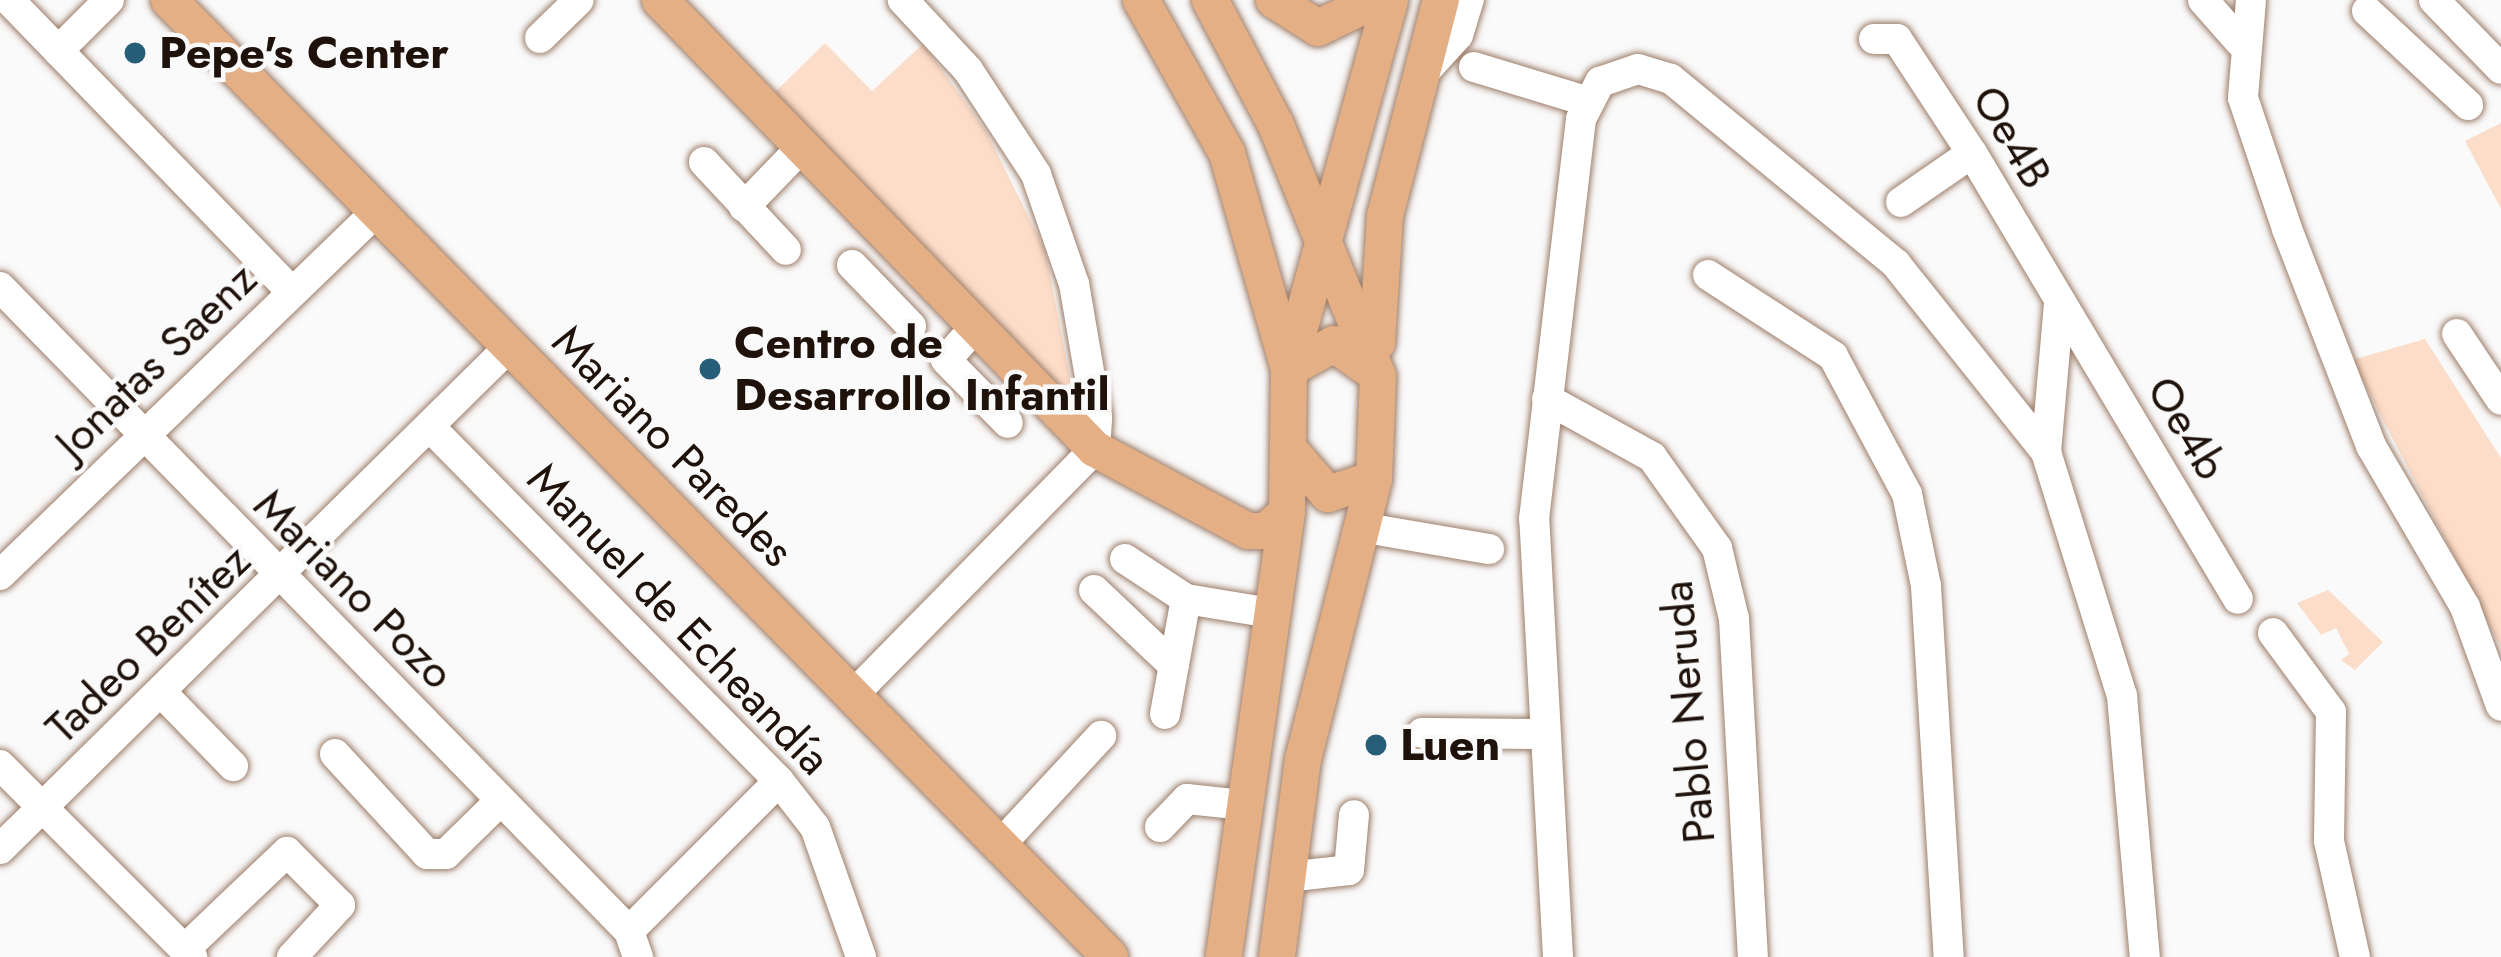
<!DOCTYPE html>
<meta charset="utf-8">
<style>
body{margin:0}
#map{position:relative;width:2501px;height:957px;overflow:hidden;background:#fafafa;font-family:Jost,sans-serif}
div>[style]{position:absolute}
.green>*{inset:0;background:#fbddc9}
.roads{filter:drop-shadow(0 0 3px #9e7f6b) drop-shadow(0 0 3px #9e7f6b)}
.minor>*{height:30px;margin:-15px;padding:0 15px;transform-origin:15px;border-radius:15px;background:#fff}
.major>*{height:36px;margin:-18px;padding:0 18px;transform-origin:18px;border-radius:18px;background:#e4af85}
.dots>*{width:33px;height:33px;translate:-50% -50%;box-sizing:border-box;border:6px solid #fafafa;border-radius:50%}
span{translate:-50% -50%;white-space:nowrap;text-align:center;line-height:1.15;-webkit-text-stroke:9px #fafafa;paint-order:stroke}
.poi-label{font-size:45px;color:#1e120a;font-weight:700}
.left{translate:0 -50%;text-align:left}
.street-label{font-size:45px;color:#1e120a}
</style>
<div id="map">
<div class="green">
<div style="clip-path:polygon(825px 43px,872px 91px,923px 44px,986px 131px,1045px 250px,1075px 402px,774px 93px)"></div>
<div style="clip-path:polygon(2501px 123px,2501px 209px,2465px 141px)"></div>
<div style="clip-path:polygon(2425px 339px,2501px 458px,2501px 647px,2352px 360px)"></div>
<div style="clip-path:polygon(2328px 590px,2383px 642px,2355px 670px,2341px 660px,2349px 654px,2336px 628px,2321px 635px,2297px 603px)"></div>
</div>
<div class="roads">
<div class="minor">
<div style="left:9px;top:0;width:407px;rotate:45.9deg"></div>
<div style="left:2203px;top:0;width:56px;rotate:48.6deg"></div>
<div style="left:2251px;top:0;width:98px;rotate:94.7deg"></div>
<div style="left:2243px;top:98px;width:138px;rotate:71.4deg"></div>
<div style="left:2287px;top:229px;width:233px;rotate:68.8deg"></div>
<div style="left:2371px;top:446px;width:186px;rotate:59.7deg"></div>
<div style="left:2465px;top:607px;width:105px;rotate:70deg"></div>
<div style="left:2434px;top:0;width:96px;rotate:45.8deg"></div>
<div style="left:2367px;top:11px;width:138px;rotate:42.9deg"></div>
<div style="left:540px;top:38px;width:54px;rotate:-44.3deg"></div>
<div style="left:1874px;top:39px;width:23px"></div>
<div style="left:1897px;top:39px;width:136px;rotate:56.7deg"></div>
<div style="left:1972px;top:153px;width:519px;rotate:59.19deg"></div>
<div style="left:58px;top:51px;width:72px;rotate:-45deg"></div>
<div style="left:1474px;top:67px;width:117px;rotate:16.9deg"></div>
<div style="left:1418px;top:79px;width:59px;rotate:-47.7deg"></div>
<div style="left:1458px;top:35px;width:37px;rotate:-73deg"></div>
<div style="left:704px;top:162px;width:120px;rotate:47deg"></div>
<div style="left:1901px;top:202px;width:86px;rotate:-34.6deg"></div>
<div style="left:744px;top:207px;width:83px;rotate:-46deg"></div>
<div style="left:852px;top:265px;width:85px;rotate:46deg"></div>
<div style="left:1708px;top:275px;width:149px;rotate:32.9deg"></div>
<div style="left:1833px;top:356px;width:157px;rotate:61.8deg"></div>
<div style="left:1907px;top:494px;width:94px;rotate:78.3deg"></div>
<div style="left:1926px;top:586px;width:372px;rotate:86.5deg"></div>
<div style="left:0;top:287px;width:900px;rotate:45.68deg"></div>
<div style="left:629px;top:931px;width:28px;rotate:71deg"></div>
<div style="left:976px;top:326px;width:45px;rotate:131.4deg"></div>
<div style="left:946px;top:360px;width:88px;rotate:45.5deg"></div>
<div style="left:2457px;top:334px;width:79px;rotate:56.3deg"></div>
<div style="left:1547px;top:399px;width:120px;rotate:28.9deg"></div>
<div style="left:1652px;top:457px;width:112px;rotate:54.5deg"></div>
<div style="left:1717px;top:548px;width:73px;rotate:76.5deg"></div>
<div style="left:1734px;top:619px;width:339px;rotate:86.8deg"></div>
<div style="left:431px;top:428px;width:496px;rotate:45.4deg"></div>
<div style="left:779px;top:781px;width:58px;rotate:52deg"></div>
<div style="left:815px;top:827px;width:138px;rotate:70.5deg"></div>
<div style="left:2046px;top:452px;width:150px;rotate:-85deg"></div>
<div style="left:1360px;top:527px;width:131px;rotate:9.7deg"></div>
<div style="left:1125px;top:559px;width:73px;rotate:33.3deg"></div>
<div style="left:1186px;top:599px;width:86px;rotate:9.4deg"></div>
<div style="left:0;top:575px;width:521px;rotate:-43.99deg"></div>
<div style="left:1094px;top:590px;width:110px;rotate:43.5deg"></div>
<div style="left:2273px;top:633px;width:98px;rotate:53.7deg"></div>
<div style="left:2331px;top:712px;width:129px;rotate:90.9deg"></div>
<div style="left:2329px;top:841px;width:119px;rotate:77.4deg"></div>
<div style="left:162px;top:693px;width:102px;rotate:45.8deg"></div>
<div style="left:853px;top:695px;width:345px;rotate:-45.5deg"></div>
<div style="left:1095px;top:449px;width:31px;rotate:-86deg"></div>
<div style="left:1097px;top:418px;width:136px;rotate:-99.7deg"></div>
<div style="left:1074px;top:284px;width:116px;rotate:-109.1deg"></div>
<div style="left:1036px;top:174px;width:124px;rotate:-123.2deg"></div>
<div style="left:968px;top:70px;width:96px;rotate:-132.9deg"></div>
<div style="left:1165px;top:714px;width:117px;rotate:-79.7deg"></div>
<div style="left:1422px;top:733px;width:122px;rotate:0.5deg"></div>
<div style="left:335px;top:754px;width:136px;rotate:47.4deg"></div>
<div style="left:427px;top:854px;width:19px"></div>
<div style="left:446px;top:854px;width:76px;rotate:-44.5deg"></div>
<div style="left:0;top:765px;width:272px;rotate:45deg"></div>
<div style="left:1160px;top:827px;width:39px;rotate:-46deg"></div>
<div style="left:1187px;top:799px;width:56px;rotate:6.1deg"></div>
<div style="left:1000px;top:845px;width:149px;rotate:-47.2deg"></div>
<div style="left:0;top:849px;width:713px;rotate:-44.6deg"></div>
<div style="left:1287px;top:877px;width:62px;rotate:-6.4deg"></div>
<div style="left:1349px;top:870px;width:55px;rotate:-84.8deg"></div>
<div style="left:629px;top:931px;width:212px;rotate:-45deg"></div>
<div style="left:185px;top:949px;width:141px;rotate:-43.6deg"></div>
<div style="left:287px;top:852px;width:75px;rotate:45deg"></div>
<div style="left:340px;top:905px;width:71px;rotate:132.7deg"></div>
<div style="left:1558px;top:957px;width:439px;rotate:-93.1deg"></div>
<div style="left:1534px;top:519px;width:403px;rotate:-83.3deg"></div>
<div style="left:1581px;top:119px;width:42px;rotate:-62.8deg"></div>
<div style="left:1600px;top:82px;width:40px;rotate:-18.9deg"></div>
<div style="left:1638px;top:69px;width:34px;rotate:17deg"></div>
<div style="left:1671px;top:79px;width:291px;rotate:39.4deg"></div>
<div style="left:1896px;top:264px;width:241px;rotate:51.4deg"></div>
<div style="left:2046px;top:452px;width:256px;rotate:72.7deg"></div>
<div style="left:2122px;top:696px;width:262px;rotate:85deg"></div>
</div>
<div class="major">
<div style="left:169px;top:0;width:1342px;rotate:45.48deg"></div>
<div style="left:660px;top:0;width:625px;rotate:45.91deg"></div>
<div style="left:1095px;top:449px;width:174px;rotate:28.2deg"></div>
<div style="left:1248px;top:531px;width:18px"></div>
<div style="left:1266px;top:531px;width:28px;rotate:-42deg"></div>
<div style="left:1141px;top:0;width:176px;rotate:60.7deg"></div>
<div style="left:1227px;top:153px;width:225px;rotate:74deg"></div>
<div style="left:1289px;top:369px;width:143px;rotate:90.8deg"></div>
<div style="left:1287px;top:512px;width:449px;rotate:98.1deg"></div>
<div style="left:1210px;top:0;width:141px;rotate:62.2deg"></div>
<div style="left:1276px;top:125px;width:271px;rotate:67.9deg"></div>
<div style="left:1378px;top:376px;width:103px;rotate:92.2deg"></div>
<div style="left:1374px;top:479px;width:289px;rotate:104.2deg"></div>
<div style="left:1303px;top:759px;width:200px;rotate:97.5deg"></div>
<div style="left:1274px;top:0;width:52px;rotate:32.5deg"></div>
<div style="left:1318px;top:28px;width:64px;rotate:-25.8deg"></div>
<div style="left:1377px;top:343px;width:127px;rotate:-86.4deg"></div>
<div style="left:1385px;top:216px;width:223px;rotate:-75.5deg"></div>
<div style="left:1291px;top:360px;width:373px;rotate:-74.6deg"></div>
<div style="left:1289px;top:369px;width:51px;rotate:-29.1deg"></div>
<div style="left:1334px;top:344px;width:50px;rotate:35.3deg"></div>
<div style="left:1292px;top:453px;width:55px;rotate:48.7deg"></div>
<div style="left:1328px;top:494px;width:48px;rotate:-18.1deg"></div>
</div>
</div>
<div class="dots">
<div style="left:135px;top:53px;background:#265e78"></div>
<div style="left:710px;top:369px;background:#265e78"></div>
<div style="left:1376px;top:745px;background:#265e78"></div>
</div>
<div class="poi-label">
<span class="left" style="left:159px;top:53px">Pepe's Center</span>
<span class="left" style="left:734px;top:369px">Centro de<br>Desarrollo Infantil</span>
<span class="left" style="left:1400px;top:745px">Luen</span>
</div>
<div class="street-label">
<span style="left:2012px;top:137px;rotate:59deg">Oe4B</span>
<span style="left:156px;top:361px;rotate:-44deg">Jonatas Saenz</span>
<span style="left:2187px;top:428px;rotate:59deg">Oe4b</span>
<span style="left:673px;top:446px;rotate:45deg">Mariano Paredes</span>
<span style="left:354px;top:589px;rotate:45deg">Mariano Pozo</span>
<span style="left:679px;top:619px;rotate:46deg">Manuel de Echeandía</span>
<span style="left:148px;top:644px;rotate:-44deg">Tadeo Benítez</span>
<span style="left:1688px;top:712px;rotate:-95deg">Pablo Neruda</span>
</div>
</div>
